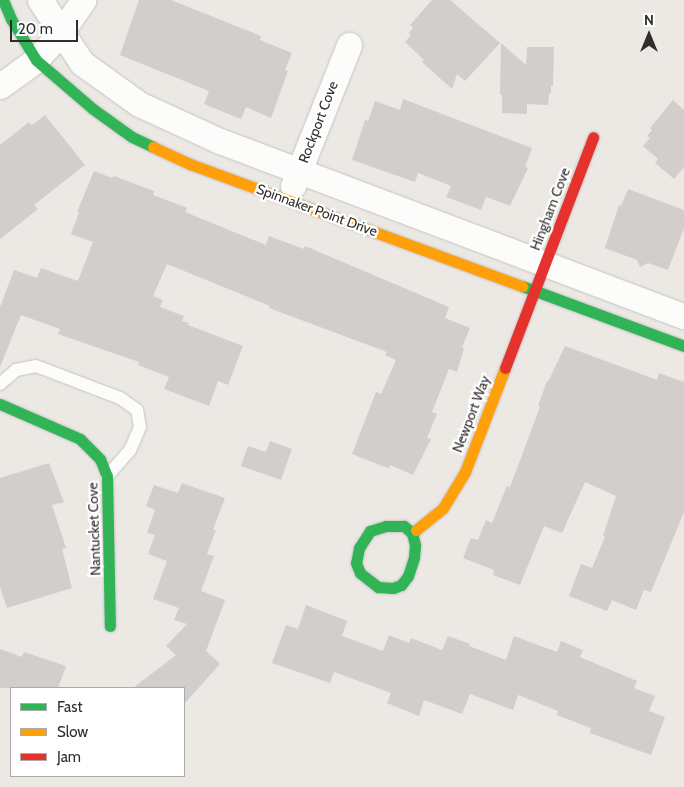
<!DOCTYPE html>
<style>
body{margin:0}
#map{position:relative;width:684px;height:787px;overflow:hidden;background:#ece8e4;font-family:Cabin,sans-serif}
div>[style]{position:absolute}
.building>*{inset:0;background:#d1cecb}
.roads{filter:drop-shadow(0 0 1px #c5c4c5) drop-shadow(0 0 1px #c5c4c5)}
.lane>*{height:12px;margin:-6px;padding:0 6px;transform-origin:6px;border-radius:6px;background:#fcfcfb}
.street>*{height:25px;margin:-12.5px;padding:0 12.5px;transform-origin:12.5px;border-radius:12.5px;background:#fcfcfb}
.fast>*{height:11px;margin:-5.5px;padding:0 5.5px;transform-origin:5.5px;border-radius:5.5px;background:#30b455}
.slow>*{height:11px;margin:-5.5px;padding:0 5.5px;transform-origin:5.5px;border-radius:5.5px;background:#ff9f0a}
.jam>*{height:11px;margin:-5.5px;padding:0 5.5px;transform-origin:5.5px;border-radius:5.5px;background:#e5322d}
span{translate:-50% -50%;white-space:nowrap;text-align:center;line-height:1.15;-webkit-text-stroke:4.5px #fff;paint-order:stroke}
.street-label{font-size:14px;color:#2e2e2e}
.legend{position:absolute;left:10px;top:687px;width:175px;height:90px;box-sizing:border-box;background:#fff;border:1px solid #ababab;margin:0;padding:6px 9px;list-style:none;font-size:15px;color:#2e2e2e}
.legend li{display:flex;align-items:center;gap:10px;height:25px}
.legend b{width:25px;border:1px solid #ababab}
.north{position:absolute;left:624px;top:10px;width:50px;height:50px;-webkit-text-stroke:4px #fff;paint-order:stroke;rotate:0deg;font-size:14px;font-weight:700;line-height:20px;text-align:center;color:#2e2e2e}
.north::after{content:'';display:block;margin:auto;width:18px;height:22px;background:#2e2e2e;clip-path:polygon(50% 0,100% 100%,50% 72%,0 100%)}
.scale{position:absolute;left:10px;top:20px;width:68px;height:22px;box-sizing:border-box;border:2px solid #2e2e2e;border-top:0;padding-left:6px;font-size:15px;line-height:18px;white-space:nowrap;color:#2e2e2e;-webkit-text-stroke:4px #fff;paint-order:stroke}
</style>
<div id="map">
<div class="building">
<div style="clip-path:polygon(139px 0,171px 0,261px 36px,260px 40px,292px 53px,285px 70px,288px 71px,271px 118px,246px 107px,241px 119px,204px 104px,209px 91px,120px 55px)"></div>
<div style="clip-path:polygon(432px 0,450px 0,500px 43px,465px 81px,457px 74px,452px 89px,422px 62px,424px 60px,405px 42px,411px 35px,409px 33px,413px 28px,410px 25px)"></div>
<div style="clip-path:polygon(501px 43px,526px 65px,527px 47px,554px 47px,553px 86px,551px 86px,551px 94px,549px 94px,548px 105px,527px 104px,527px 114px,502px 113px,502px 95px,500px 95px)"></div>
<div style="clip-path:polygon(403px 99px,532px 148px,525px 167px,528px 168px,510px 206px,486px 197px,481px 210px,446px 197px,451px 186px,418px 173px,415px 182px,352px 160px,365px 120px,368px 121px,375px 101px,400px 110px)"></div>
<div style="clip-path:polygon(673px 100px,684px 110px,684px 167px,674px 179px,655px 163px,658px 159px,643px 146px,650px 138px,647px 136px,652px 130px,650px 128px)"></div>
<div style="clip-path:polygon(45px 115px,85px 165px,34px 205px,38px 209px,0 239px,0 145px,29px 122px,32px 125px)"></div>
<div style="clip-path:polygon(94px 171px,112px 178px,114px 176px,154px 191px,153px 195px,187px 208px,185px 212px,266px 245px,269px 236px,304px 249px,305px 246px,449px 307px,445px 318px,470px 328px,462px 347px,464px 348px,457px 372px,449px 369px,432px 412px,437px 414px,427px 438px,431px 439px,413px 475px,390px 465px,389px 468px,382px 466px,352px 454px,376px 392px,381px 394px,396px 360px,385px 355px,387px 352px,269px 308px,270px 306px,167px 264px,153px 296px,163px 300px,160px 307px,184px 316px,182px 321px,189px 323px,188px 325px,243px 346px,228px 385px,218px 381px,209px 406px,164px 389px,169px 377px,138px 365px,139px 362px,58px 334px,60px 329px,21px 315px,0 367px,0 307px,14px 270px,37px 278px,41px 268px,78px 281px,93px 242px,71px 234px,79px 213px,77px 212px)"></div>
<div style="clip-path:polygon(628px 189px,684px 210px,684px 228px,668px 270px,648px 263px,640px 267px,637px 260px,605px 248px,619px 205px,621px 206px)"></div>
<div style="clip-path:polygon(565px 346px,657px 380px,659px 373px,684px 382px,684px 512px,651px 592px,644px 590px,636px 610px,612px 600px,607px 611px,569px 596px,581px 564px,592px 568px,605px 537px,603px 536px,616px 496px,585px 482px,562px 533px,544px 526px,520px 585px,493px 575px,494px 570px,463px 558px,471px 538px,478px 540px,486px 520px,492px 523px,507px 486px,510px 487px,540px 407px,538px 406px,547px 381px,548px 382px)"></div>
<div style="clip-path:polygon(270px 441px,292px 449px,281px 480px,241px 466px,248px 446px,266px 452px)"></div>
<div style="clip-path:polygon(49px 463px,64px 502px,52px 505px,66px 548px,62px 549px,72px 588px,7px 608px,0 587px,0 478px)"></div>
<div style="clip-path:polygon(182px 483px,225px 498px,213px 530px,216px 530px,207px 554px,214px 556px,201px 591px,225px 600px,206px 651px,220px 664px,184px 704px,184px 688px,133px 688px,176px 655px,166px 646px,187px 624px,174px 620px,179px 608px,153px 599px,167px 561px,148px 554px,155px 535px,147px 533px,155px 510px,146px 506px,154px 485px,178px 493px)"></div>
<div style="clip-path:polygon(306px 605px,347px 621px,342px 636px,383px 651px,389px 635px,409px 643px,411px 638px,442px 650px,448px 636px,470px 644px,469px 646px,506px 660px,514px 636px,557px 652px,561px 641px,583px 650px,580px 657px,637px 681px,634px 688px,655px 696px,649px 711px,665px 717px,651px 755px,590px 733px,591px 728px,557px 715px,558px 711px,518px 695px,513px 710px,470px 694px,462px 714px,424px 700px,419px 716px,387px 703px,391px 693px,334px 672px,330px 683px,272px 663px,286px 625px,298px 629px)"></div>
<div style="clip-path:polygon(0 649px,22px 657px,24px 652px,66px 666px,58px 688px,0 688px)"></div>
</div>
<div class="roads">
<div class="lane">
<div style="left:0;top:384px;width:21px;rotate:-41deg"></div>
<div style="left:16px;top:370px;width:20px;rotate:-11deg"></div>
<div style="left:36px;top:366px;width:90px;rotate:20.9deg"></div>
<div style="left:120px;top:398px;width:21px;rotate:35deg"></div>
<div style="left:137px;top:410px;width:17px;rotate:80deg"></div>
<div style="left:140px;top:427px;width:25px;rotate:113deg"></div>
<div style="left:130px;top:450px;width:35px;rotate:131deg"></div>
</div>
<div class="street">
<div style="left:40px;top:0;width:76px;rotate:56.3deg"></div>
<div style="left:82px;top:63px;width:70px;rotate:35.7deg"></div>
<div style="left:139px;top:104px;width:89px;rotate:24.6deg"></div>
<div style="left:220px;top:141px;width:496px;rotate:20.7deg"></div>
<div style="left:0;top:86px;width:44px;rotate:-35.8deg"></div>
<div style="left:36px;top:60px;width:38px;rotate:-48deg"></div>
<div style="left:61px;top:32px;width:39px;rotate:-55deg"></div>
<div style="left:293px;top:186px;width:152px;rotate:-68.3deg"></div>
</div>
<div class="fast">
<div style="left:3px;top:0;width:21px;rotate:67deg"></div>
<div style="left:11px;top:19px;width:48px;rotate:58.6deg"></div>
<div style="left:36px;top:60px;width:75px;rotate:40.7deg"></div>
<div style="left:93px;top:109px;width:48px;rotate:35.7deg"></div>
<div style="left:132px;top:137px;width:23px;rotate:25deg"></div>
<div style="left:522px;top:286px;width:173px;rotate:20.3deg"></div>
<div style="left:0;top:404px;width:87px;rotate:23.6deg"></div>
<div style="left:80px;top:439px;width:28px;rotate:45deg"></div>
<div style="left:100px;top:459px;width:18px;rotate:68deg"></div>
<div style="left:107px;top:476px;width:150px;rotate:88.9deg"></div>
<div style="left:412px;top:533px;width:11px;rotate:-139deg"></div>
<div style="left:404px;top:526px;width:18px;rotate:180deg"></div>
<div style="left:386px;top:526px;width:17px;rotate:163deg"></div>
<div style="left:370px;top:531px;width:20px;rotate:123deg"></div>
<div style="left:359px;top:548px;width:15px;rotate:101deg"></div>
<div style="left:356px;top:563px;width:11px;rotate:68deg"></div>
<div style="left:360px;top:573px;width:23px;rotate:38deg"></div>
<div style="left:378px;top:587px;width:15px;rotate:4deg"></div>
<div style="left:393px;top:588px;width:9px;rotate:-21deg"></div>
<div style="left:401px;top:585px;width:11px;rotate:-52deg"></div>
<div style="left:408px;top:576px;width:20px;rotate:-72deg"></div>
<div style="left:414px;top:557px;width:12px;rotate:-85deg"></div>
<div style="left:415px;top:545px;width:12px;rotate:-104deg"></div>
<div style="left:412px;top:533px;width:5px;rotate:-37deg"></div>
</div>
<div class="slow">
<div style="left:153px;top:147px;width:41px;rotate:24.7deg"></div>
<div style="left:190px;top:164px;width:354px;rotate:20.2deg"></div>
<div style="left:416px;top:530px;width:35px;rotate:-39deg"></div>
<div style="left:443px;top:508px;width:42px;rotate:-58.6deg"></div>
<div style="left:465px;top:472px;width:111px;rotate:-69deg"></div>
</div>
<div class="jam">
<div style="left:505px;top:368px;width:247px;rotate:-69.1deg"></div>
</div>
</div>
<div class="street-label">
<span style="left:318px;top:122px;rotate:-69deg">Rockport Cove</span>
<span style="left:550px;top:209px;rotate:-69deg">Hingham Cove</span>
<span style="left:317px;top:210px;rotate:20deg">Spinnaker Point Drive</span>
<span style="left:471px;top:414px;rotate:-69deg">Newport Way</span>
<span style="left:94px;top:529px;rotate:-92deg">Nantucket Cove</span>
</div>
<ul class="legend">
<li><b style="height:6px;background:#30b455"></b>Fast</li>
<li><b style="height:6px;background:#ff9f0a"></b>Slow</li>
<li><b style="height:6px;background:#e5322d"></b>Jam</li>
</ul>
<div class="north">N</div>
<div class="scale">20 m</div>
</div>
